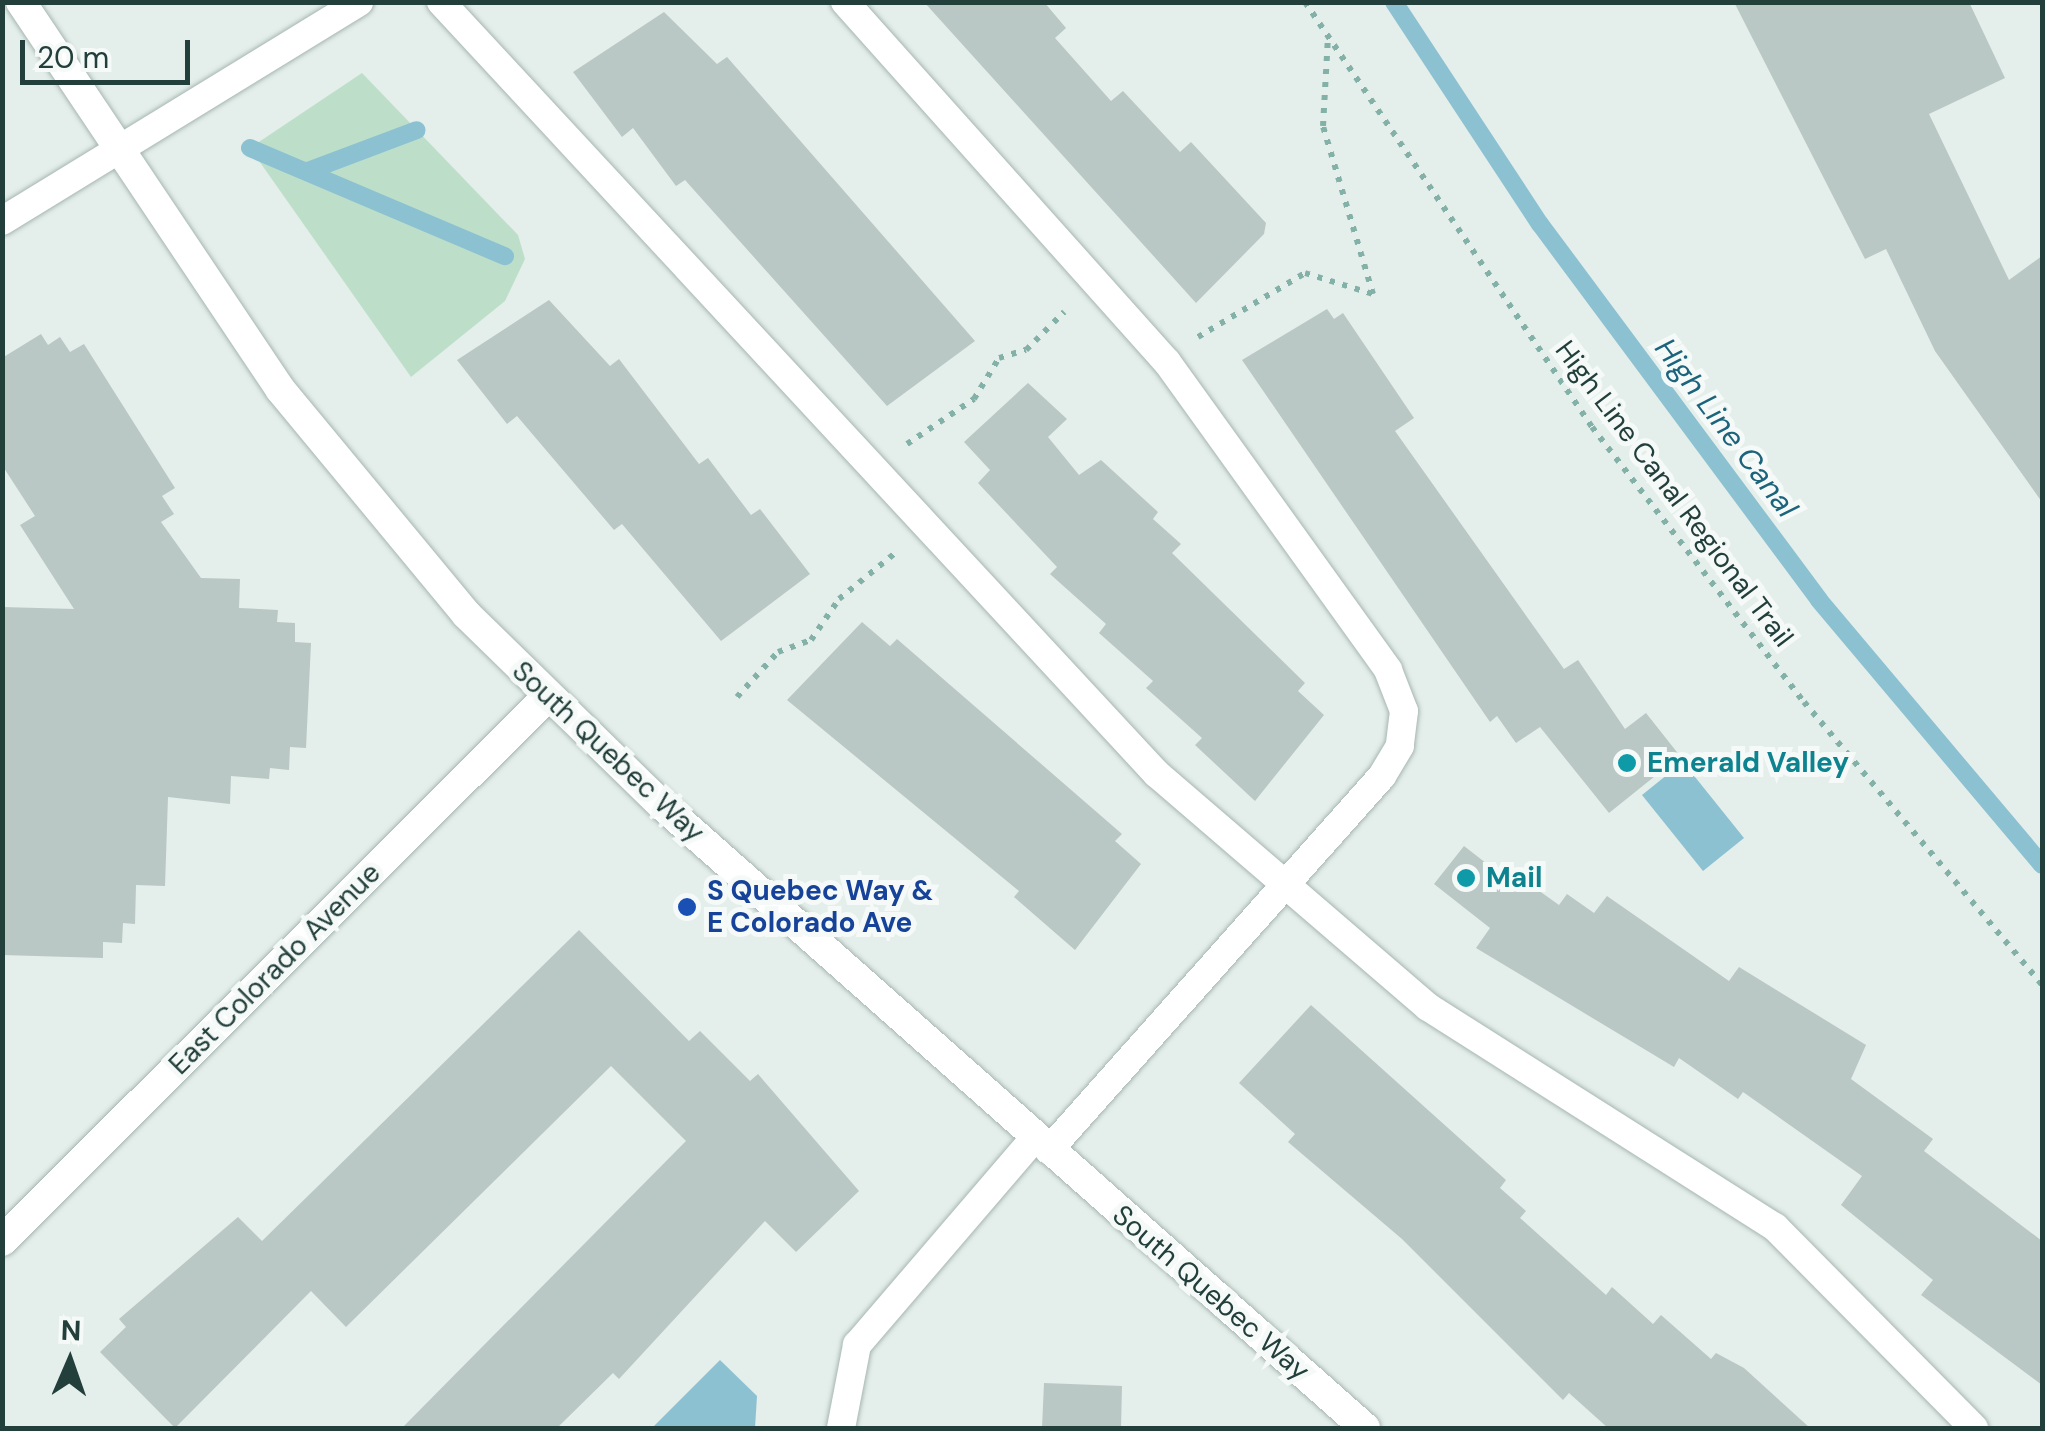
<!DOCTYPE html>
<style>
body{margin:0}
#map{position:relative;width:2045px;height:1431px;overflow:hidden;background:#e4eeea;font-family:"DM Sans",sans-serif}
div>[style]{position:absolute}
.green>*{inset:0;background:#bddfc9}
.water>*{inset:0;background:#8cc1d2}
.stream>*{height:18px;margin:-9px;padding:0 9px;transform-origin:9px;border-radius:9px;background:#8cc1d2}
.building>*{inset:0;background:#b9c8c4}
.path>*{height:6px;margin-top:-3px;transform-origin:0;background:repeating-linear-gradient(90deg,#84b1a7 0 5px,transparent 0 13px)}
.roads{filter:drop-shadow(0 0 2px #a6b6b2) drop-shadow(0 0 2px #a6b6b2)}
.service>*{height:28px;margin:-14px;padding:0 14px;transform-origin:14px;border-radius:14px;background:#fff}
.minor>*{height:30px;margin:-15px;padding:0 15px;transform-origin:15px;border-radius:15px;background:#fff}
.tertiary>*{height:30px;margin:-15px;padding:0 15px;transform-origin:15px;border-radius:15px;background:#fff}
.dots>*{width:28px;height:28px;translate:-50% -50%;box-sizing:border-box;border:5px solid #f5faf8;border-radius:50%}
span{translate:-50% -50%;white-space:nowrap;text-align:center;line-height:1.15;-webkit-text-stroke:10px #f5faf8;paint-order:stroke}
.street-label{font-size:28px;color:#233f3b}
.culture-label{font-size:28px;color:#0d838f;font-weight:700}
.left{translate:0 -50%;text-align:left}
.transit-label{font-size:28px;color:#164399;font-weight:700}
.water-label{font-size:30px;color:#1c637c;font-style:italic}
.frame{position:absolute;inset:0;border:5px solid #233f3b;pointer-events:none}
.north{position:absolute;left:20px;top:1311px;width:100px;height:100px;-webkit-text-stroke:8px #f5faf8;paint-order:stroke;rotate:2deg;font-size:28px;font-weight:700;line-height:40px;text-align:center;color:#233f3b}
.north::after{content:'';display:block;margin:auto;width:35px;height:45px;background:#233f3b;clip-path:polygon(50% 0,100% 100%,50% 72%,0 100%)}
.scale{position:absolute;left:20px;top:40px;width:170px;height:45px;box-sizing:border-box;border:5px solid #233f3b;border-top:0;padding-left:12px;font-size:30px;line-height:35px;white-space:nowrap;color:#233f3b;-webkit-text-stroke:8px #f5faf8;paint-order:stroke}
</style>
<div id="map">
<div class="green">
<div style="clip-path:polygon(362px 73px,518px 235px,525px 259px,505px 301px,411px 377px,250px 148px)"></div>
</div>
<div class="water">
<div style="clip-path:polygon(1683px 762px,1744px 838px,1703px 871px,1642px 795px)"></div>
<div style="clip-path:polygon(720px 1360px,757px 1396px,755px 1428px,652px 1428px)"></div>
</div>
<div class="stream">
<div style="left:1394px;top:2px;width:266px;rotate:56.7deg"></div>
<div style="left:1540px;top:224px;width:468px;rotate:53.4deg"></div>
<div style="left:1819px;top:600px;width:346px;rotate:49.9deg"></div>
<div style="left:250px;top:148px;width:277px;rotate:23deg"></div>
<div style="left:308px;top:171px;width:116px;rotate:-20.6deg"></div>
</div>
<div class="building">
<div style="clip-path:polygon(924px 2px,1044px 2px,1066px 28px,1055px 38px,1111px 101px,1123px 91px,1180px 152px,1191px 142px,1266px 223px,1264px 234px,1196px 303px)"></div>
<div style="clip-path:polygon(1734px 2px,1969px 2px,2005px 78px,1929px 114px,2009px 280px,2042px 256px,2042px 502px,1935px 351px,1886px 249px,1865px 259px)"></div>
<div style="clip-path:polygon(664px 12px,717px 64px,727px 57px,975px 341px,887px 406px,685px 180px,676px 186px,633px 128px,622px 137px,573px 72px)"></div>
<div style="clip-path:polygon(549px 300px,610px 366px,619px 359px,699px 464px,708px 458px,751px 515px,760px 509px,810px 574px,721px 641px,622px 524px,614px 530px,517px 416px,507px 424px,457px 360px)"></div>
<div style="clip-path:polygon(1327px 309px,1334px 319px,1343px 313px,1414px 418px,1395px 431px,1564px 669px,1578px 660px,1625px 729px,1646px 713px,1680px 756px,1609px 813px,1540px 727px,1516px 743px,1497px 716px,1490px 722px,1242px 360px)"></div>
<div style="clip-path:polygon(41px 334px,48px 345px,60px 337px,70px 352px,84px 344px,175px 488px,162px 496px,174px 514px,161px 522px,201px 578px,240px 579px,239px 608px,278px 610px,277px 622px,295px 623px,295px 642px,311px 643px,306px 748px,290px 747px,289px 770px,270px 768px,269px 779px,231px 776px,230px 804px,168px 797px,165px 886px,136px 885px,135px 924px,123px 923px,122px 943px,103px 942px,103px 958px,2px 955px,2px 607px,74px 609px,20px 525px,35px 516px,2px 465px,2px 358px)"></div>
<div style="clip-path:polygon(1028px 383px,1067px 419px,1048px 437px,1079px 475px,1101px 460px,1158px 512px,1153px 519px,1181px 544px,1172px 553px,1305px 683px,1298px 691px,1324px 715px,1255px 801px,1195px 745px,1202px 738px,1146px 688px,1153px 681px,1099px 633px,1106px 624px,1050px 574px,1057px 567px,978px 483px,990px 470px,964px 442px)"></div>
<div style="clip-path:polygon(862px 622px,890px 646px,897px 639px,1122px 834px,1115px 841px,1141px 864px,1075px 950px,1014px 897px,1019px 891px,787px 700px)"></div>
<div style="clip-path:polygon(1464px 846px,1518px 888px,1524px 880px,1559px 905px,1567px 894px,1594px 913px,1607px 896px,1729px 981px,1739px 967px,1866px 1045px,1851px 1079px,1933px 1139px,1924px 1151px,2042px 1241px,2042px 1385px,1921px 1295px,1933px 1280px,1841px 1205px,1862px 1176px,1743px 1092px,1738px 1099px,1679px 1058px,1674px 1067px,1476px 948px,1490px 928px,1434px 884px)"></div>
<div style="clip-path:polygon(579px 930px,689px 1041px,700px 1031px,750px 1081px,758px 1074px,859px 1191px,796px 1252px,765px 1221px,619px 1379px,613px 1373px,557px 1428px,402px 1428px,686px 1141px,611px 1066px,346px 1327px,311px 1291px,175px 1428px,100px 1352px,126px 1327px,119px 1319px,238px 1217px,262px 1241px)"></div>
<div style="clip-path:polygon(1311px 1005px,1506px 1180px,1500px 1188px,1526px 1211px,1520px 1218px,1606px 1295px,1612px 1287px,1653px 1324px,1661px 1315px,1711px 1359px,1716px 1353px,1744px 1368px,1810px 1428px,1608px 1428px,1569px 1393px,1563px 1400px,1402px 1239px,1288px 1142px,1295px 1134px,1239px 1083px)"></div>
<div style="clip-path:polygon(1044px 1383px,1122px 1386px,1121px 1428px,1042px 1428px)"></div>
</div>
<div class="path">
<div style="left:1305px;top:2px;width:513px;rotate:55.97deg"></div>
<div style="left:1592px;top:427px;width:347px;rotate:52.4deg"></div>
<div style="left:1804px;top:702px;width:370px;rotate:49.9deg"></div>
<div style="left:1198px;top:337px;width:125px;rotate:-30.9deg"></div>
<div style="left:1305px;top:273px;width:71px;rotate:17.2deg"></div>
<div style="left:1373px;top:294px;width:175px;rotate:-106.6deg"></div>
<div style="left:1323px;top:126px;width:90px;rotate:-86.8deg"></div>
<div style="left:907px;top:444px;width:81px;rotate:-33.9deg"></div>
<div style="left:974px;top:399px;width:48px;rotate:-58.6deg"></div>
<div style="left:999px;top:358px;width:28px;rotate:-17deg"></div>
<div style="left:1026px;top:350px;width:54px;rotate:-45deg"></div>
<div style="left:737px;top:697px;width:61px;rotate:-47.7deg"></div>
<div style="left:778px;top:652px;width:35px;rotate:-20deg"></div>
<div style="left:811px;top:640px;width:50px;rotate:-55.7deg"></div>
<div style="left:839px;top:599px;width:71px;rotate:-39.3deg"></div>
</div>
<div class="roads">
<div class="service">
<div style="left:441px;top:2px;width:1053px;rotate:47.16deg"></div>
<div style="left:1157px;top:774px;width:357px;rotate:40.7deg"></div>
<div style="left:1428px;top:1007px;width:411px;rotate:32.4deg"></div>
<div style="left:1775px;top:1227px;width:283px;rotate:45.3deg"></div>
<div style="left:845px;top:2px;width:483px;rotate:48.2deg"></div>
<div style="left:1167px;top:362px;width:379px;rotate:54.3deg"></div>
<div style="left:1388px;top:670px;width:44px;rotate:68.7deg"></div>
<div style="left:1404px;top:711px;width:35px;rotate:97deg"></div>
<div style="left:1400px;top:746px;width:35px;rotate:121deg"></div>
<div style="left:1382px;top:776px;width:501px;rotate:131.68deg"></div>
<div style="left:2px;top:221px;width:419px;rotate:-31.5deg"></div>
<div style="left:841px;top:1428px;width:85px;rotate:-79.1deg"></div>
<div style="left:857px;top:1345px;width:274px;rotate:-49.4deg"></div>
</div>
<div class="minor">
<div style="left:2px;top:1241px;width:771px;rotate:-44.95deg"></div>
</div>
<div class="tertiary">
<div style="left:21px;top:2px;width:466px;rotate:56.2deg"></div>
<div style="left:280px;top:389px;width:292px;rotate:50.4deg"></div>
<div style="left:466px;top:614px;width:275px;rotate:44.3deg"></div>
<div style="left:663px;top:806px;width:938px;rotate:41.54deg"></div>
</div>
</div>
<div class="dots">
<div style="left:1627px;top:763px;background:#0f9aa8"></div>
<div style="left:1466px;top:878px;background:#0f9aa8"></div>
<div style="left:687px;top:907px;background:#1a4fb4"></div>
</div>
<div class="street-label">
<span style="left:1674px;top:494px;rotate:53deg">High Line Canal Regional Trail</span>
<span style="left:608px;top:752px;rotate:43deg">South Quebec Way</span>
<span style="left:275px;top:969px;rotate:-45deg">East Colorado Avenue</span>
<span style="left:1211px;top:1293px;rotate:41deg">South Quebec Way</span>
</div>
<div class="culture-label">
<span class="left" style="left:1647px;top:763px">Emerald Valley</span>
<span class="left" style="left:1486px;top:878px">Mail</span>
</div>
<div class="transit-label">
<span class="left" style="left:707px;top:907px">S Quebec Way &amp;<br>E Colorado Ave</span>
</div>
<div class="water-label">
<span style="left:1726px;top:428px;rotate:53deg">High Line Canal</span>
</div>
<div class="frame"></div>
<div class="north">N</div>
<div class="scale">20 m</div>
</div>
